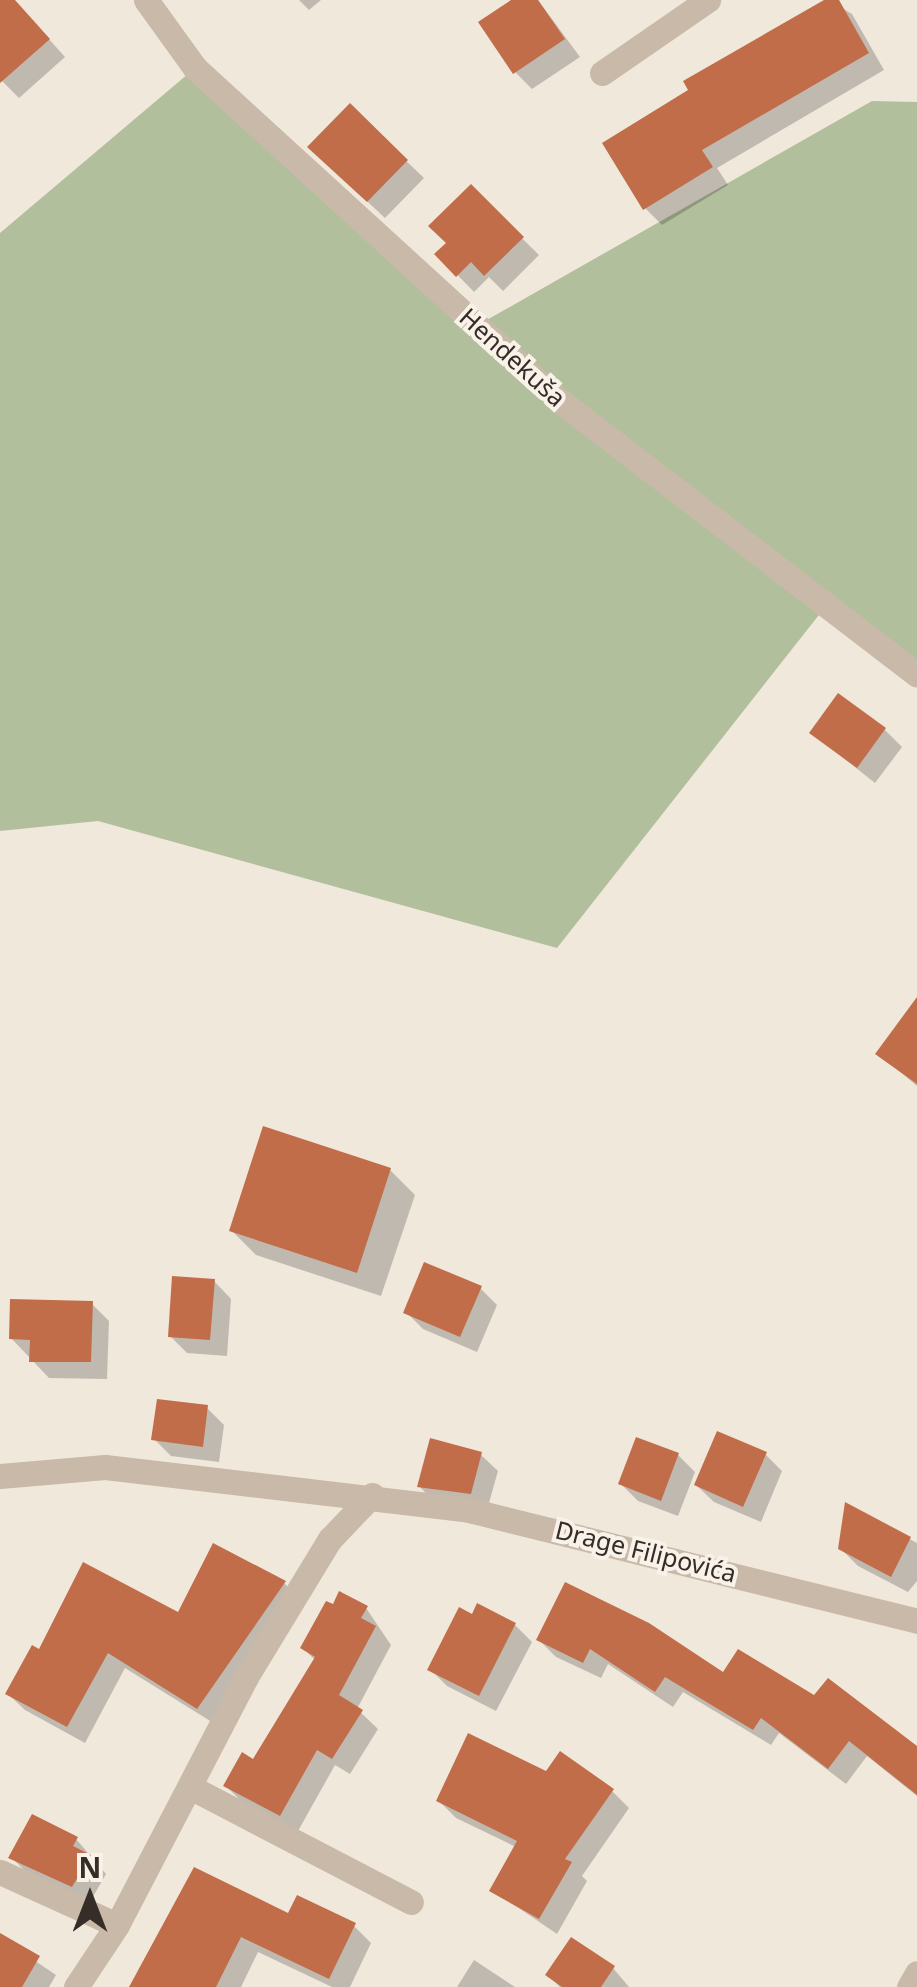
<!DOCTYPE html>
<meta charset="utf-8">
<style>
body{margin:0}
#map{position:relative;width:917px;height:1987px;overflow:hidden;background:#f1e8dc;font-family:"Noto Sans",sans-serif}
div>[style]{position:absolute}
.green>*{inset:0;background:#b2bf9c}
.shadow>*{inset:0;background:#0003}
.building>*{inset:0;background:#c16d49}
.street>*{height:25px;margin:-12.5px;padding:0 12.5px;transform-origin:12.5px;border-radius:12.5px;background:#c9b9a8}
span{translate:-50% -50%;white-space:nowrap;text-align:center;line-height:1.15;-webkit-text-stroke:8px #f9f2e8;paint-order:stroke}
.street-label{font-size:25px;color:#362d28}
.north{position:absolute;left:40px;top:1847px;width:100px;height:100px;-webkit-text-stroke:8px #f9f2e8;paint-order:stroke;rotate:0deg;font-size:28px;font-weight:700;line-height:40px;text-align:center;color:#362d28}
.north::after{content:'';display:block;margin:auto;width:35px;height:45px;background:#362d28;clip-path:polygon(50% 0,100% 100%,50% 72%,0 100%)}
</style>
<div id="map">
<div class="green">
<div style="clip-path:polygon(195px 68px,478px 325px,872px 101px,917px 102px,917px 675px,826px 606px,557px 948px,98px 821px,0 831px,0 233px)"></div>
</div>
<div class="shadow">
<div style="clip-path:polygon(299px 0,321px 0,309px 10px)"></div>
<div style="clip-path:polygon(515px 0,538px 0,580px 57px,532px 89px,515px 72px)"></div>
<div style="clip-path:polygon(829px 0,852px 14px,884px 70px,717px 168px,728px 185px,662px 225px,645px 208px)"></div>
<div style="clip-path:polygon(0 14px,31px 19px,65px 57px,19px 98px,0 79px)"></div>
<div style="clip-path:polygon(350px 107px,424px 178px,385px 218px,327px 164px)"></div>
<div style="clip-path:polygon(471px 188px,539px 255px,503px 291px,489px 277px,474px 292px,437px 254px,449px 243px)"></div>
<div style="clip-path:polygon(885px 730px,902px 747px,875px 783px,812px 733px)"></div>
<div style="clip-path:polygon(917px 1001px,917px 1086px,879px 1054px)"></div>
<div style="clip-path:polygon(390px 1170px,415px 1195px,381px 1296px,256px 1255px,231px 1230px)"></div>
<div style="clip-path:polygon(214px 1281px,231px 1299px,227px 1356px,187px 1353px,170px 1336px)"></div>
<div style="clip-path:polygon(480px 1288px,497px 1305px,477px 1352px,423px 1329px,406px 1312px)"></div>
<div style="clip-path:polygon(92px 1304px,109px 1321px,107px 1379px,49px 1378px,11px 1338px)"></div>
<div style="clip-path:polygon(207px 1408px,224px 1425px,219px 1462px,171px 1456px,154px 1439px)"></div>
<div style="clip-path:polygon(480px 1454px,498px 1471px,487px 1510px,436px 1504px,420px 1487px)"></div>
<div style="clip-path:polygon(765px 1454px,782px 1471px,761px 1522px,714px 1502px,696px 1485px)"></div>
<div style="clip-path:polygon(678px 1455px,695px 1472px,678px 1516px,638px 1501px,621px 1484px)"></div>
<div style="clip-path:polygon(847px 1506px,917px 1543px,917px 1581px,908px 1592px,858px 1566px,840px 1548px)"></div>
<div style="clip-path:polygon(284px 1583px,301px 1600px,215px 1724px,125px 1668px,85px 1743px,25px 1710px,8px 1694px,40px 1653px)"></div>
<div style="clip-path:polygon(566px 1585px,724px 1676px,815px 1698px,917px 1749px,917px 1796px,867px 1756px,846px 1784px,779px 1733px,771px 1745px,683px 1692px,673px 1707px,608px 1664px,601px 1678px,556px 1657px,539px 1640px)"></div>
<div style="clip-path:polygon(366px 1608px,391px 1645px,357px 1709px,378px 1729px,350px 1774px,335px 1765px,298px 1831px,243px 1803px,226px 1786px,254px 1762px,316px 1661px,303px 1648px)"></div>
<div style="clip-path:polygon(473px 1617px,515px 1625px,532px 1642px,496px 1711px,447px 1686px,430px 1669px)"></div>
<div style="clip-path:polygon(547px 1774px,612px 1791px,629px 1808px,582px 1876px,587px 1881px,557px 1934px,492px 1890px,516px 1847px,456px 1818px,439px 1801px)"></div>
<div style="clip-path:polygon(76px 1839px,106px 1874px,90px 1902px,28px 1874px,11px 1857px)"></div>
<div style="clip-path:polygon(195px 1870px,289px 1916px,354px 1926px,371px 1943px,350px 1987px,332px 1987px,258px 1952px,241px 1987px,132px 1987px)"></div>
<div style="clip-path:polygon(0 1937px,56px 1975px,49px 1987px,0 1987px)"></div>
<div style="clip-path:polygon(474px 1960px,515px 1987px,516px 1987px,457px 1987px)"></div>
<div style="clip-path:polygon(613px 1968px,629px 1987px,560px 1987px,548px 1975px)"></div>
</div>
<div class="building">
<div style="clip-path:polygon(0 0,15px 0,50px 39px,0 83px)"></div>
<div style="clip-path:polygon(511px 0,538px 0,565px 39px,513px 74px,478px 22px)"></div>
<div style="clip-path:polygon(824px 0,839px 0,869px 53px,702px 150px,713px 167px,643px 210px,602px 143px,688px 90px,683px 81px)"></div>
<div style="clip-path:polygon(350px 103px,408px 160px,367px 202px,307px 147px)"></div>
<div style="clip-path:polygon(471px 184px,524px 237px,484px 276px,471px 262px,456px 277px,434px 254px,446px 243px,428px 226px)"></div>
<div style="clip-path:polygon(838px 693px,886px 728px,857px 768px,809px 733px)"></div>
<div style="clip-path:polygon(917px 997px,917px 1084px,875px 1054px)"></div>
<div style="clip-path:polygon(263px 1126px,391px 1168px,357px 1273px,229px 1231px)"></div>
<div style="clip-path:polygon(424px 1262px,482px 1286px,460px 1337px,403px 1313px)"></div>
<div style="clip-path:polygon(172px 1276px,215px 1279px,210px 1340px,168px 1337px)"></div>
<div style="clip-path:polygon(10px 1299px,93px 1301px,91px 1362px,29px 1362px,30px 1340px,9px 1339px)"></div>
<div style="clip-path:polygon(157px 1399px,208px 1405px,203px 1447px,151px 1440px)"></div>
<div style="clip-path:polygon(717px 1431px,767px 1452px,743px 1507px,694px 1485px)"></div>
<div style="clip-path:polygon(636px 1437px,679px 1453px,661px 1501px,618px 1484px)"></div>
<div style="clip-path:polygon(430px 1438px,482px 1452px,471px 1494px,417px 1487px)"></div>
<div style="clip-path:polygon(845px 1502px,911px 1537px,891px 1577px,838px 1549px)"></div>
<div style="clip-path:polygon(213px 1543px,286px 1581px,197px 1709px,108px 1653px,67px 1727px,5px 1694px,32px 1645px,39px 1649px,83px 1562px,178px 1612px)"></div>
<div style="clip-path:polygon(565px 1582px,649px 1623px,723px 1672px,738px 1649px,814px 1695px,828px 1678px,917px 1746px,917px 1795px,849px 1741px,828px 1769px,761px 1718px,753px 1730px,665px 1677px,655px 1692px,590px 1649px,583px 1663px,536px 1640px)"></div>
<div style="clip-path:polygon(339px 1591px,368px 1606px,361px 1618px,376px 1626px,339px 1695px,363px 1710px,332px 1759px,317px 1750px,280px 1816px,223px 1786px,242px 1752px,253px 1759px,315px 1657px,300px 1648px,326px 1601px,333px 1604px)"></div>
<div style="clip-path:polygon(477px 1603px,516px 1623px,479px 1696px,427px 1670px,459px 1607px,472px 1614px)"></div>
<div style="clip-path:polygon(468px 1733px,546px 1771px,560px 1751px,614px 1789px,565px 1859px,572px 1862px,539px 1919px,489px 1891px,517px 1841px,436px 1801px)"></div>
<div style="clip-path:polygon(32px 1814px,78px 1837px,73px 1846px,91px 1855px,72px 1887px,8px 1858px)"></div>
<div style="clip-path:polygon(194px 1867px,288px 1913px,297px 1895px,356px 1923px,329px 1979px,241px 1937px,216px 1987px,129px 1987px)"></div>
<div style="clip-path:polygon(0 1933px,40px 1956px,22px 1987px,0 1987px)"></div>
<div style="clip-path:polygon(571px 1937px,615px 1966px,601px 1987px,562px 1987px,545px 1975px)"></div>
</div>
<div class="street">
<div style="left:146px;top:0;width:84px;rotate:54.2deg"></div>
<div style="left:195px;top:68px;width:493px;rotate:42.4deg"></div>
<div style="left:559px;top:400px;width:451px;rotate:37.5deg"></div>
<div style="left:602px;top:73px;width:129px;rotate:-34.6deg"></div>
<div style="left:0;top:1476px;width:105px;rotate:-4.9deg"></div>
<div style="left:105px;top:1467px;width:367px;rotate:6.7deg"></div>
<div style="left:469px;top:1510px;width:462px;rotate:13.9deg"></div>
<div style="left:190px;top:1787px;width:249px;rotate:27.5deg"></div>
<div style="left:0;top:1872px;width:128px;rotate:24.4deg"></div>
<div style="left:76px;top:1987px;width:74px;rotate:-56.5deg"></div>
<div style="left:117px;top:1925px;width:280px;rotate:-62.5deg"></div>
<div style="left:246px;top:1677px;width:162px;rotate:-58.7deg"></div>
<div style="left:330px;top:1539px;width:61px;rotate:-46.3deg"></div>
<div style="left:909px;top:1987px;width:16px;rotate:-60deg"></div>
</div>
<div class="street-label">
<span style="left:513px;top:357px;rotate:42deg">Hendekuša</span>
<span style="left:646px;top:1551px;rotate:14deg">Drage Filipovića</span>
</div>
<div class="north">N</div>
</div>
